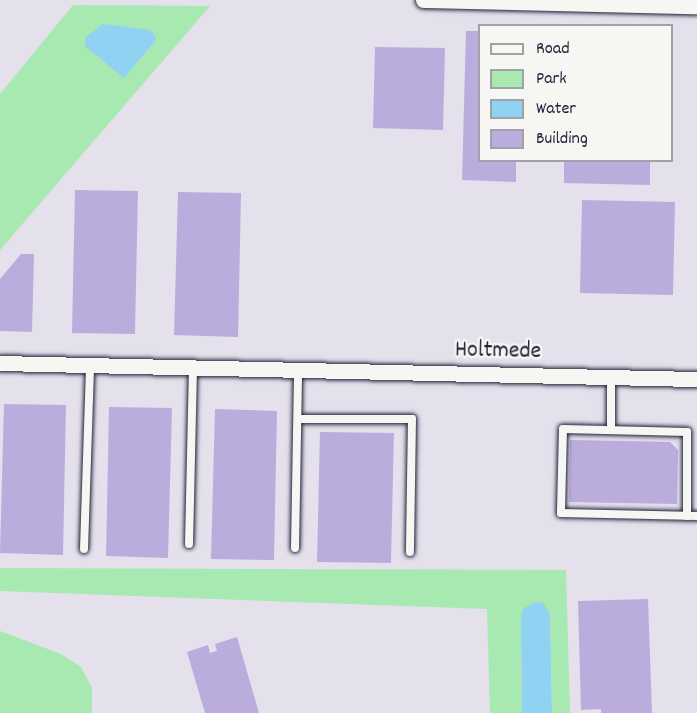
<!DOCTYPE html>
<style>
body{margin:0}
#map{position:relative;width:697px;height:713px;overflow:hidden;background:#f6f6f2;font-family:Dekko,sans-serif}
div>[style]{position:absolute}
.built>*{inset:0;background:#e4e0ec}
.green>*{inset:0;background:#a8e9b1}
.water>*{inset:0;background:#90d2f1}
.building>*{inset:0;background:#baadde}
.roads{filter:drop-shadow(0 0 2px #22223b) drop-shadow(0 0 2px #22223b)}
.lane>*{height:8px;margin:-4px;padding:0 4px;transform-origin:4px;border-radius:4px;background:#f6f6f2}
.street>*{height:15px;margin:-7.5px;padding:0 7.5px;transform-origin:7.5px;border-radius:7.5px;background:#f6f6f2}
span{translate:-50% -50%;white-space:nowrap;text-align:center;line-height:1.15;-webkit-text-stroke:5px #f6f6f2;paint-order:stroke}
.street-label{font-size:24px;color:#22223b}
.legend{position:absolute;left:478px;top:24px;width:195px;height:138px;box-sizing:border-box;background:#f6f6f2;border:2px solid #a1a1a9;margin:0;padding:8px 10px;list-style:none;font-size:18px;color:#22223b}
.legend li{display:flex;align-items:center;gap:12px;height:30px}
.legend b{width:30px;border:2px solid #a1a1a9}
</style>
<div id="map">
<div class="built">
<div style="clip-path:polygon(evenodd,0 0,697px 0,697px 713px,0 713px,0 0,480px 26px,672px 26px,672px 160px,480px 160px,480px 26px)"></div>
</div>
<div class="green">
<div style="clip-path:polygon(73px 5px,210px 6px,0 250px,0 94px)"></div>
<div style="clip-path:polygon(0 568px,566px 570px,570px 713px,552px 713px,550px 614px,521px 615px,522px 713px,490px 713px,487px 609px,0 591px)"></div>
<div style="clip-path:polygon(0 631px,61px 654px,81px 667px,92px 688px,92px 713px,0 713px)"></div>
</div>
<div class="water">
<div style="clip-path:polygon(103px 24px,150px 30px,155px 35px,156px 40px,124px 78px,85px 46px,85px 38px)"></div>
<div style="clip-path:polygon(534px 602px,543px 603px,550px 614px,552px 713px,522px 713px,521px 615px,523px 609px)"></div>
</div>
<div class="building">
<div style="clip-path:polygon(466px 31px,480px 31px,480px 160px,516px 160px,516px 182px,462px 180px)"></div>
<div style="clip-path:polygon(375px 47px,445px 48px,443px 130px,373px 128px)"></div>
<div style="clip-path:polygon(564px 160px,650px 160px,650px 185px,564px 183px)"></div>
<div style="clip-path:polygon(75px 190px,138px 191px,135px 334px,72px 333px)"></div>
<div style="clip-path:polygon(178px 192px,241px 193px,238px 337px,174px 335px)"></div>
<div style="clip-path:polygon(582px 200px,675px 202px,673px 295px,580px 293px)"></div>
<div style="clip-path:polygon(21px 254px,34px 254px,32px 332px,0 331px,0 279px)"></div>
<div style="clip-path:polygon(4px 404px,66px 405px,63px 555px,0 553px)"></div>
<div style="clip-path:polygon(109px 407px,172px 408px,168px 558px,106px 556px)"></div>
<div style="clip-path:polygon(215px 409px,277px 411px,274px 560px,211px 559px)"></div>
<div style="clip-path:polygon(320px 432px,394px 433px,391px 563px,317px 562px)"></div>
<div style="clip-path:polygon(570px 440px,670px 442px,678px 450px,677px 504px,569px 502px)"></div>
<div style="clip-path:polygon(648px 599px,652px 713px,601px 713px,601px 709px,581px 710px,578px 601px)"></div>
<div style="clip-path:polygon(237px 637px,259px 713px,205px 713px,187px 652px,208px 645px,210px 653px,217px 651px,215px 644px)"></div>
</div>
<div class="roads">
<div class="lane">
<div style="left:611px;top:377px;width:53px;rotate:90deg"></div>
<div style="left:298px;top:419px;width:114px"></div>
<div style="left:412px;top:419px;width:133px;rotate:90.9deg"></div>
<div style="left:687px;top:516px;width:84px;rotate:-90deg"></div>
<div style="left:687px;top:432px;width:124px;rotate:-178.6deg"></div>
<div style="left:563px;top:429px;width:84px;rotate:91.4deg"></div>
<div style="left:561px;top:513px;width:136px;rotate:1.3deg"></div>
<div style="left:189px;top:544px;width:176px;rotate:-88.7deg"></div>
<div style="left:295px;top:548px;width:178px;rotate:-89deg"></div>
<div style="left:84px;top:549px;width:184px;rotate:-88.1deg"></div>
</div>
<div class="street">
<div style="left:423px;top:0;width:274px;rotate:1.3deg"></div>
<div style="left:0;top:363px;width:697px;rotate:1.32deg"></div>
</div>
</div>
<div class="street-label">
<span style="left:498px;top:352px;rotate:1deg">Holtmede</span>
</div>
<ul class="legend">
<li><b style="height:8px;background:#f6f6f2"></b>Road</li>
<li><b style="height:16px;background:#a8e9b1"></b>Park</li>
<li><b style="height:16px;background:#90d2f1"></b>Water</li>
<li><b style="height:16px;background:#baadde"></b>Building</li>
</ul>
</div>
